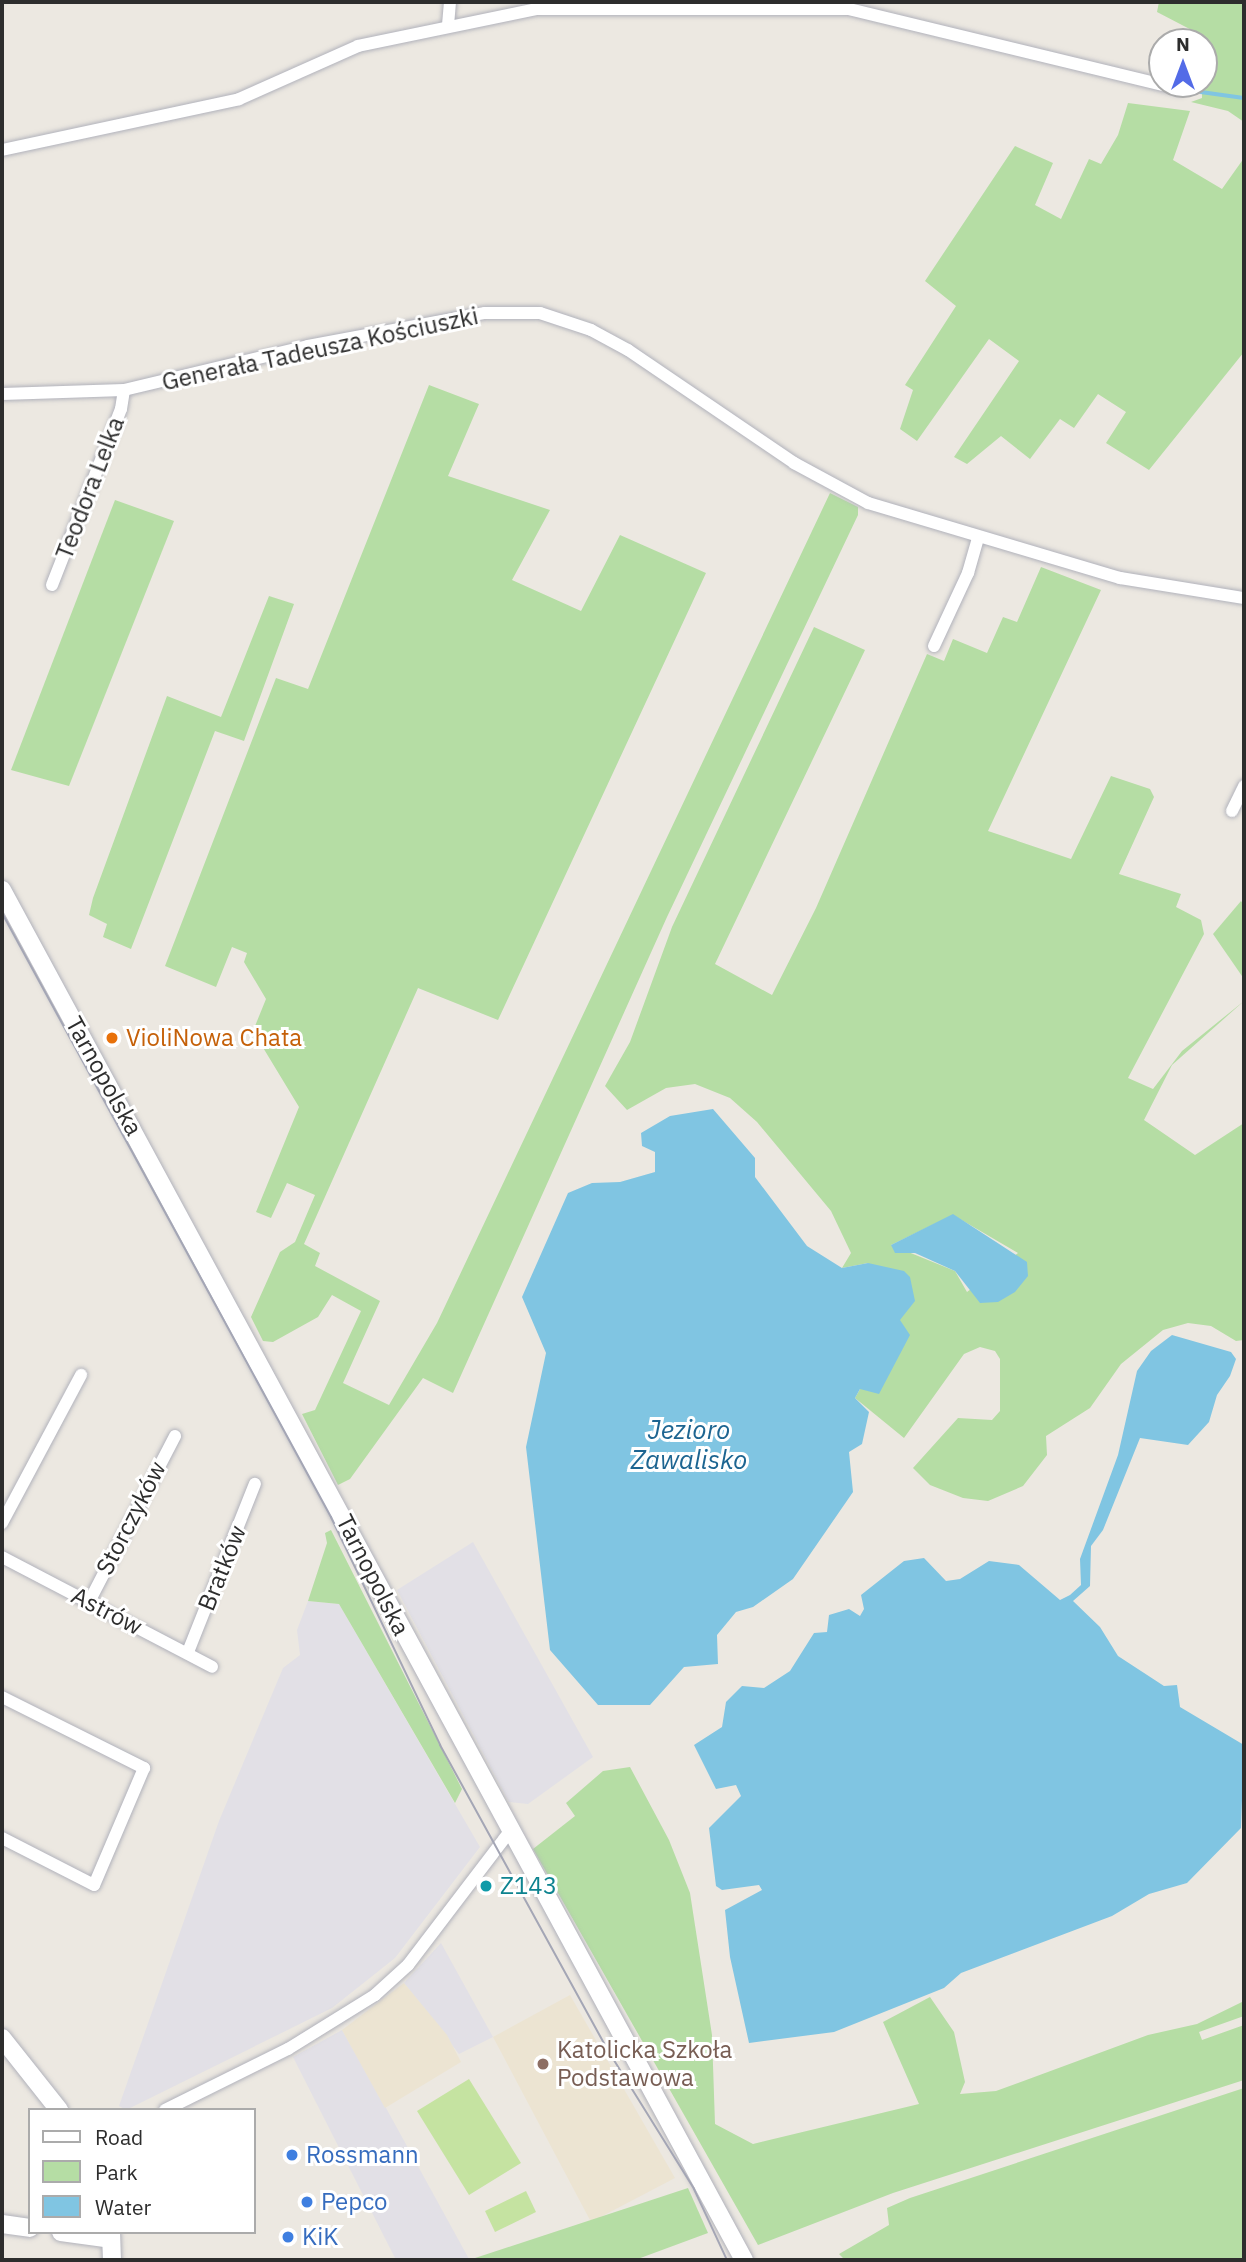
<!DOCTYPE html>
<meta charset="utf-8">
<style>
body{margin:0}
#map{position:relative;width:1246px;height:2262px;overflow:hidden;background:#ece8e1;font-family:"IBM Plex Sans",sans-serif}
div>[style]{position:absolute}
.industrial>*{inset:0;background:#e2e0e6}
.education>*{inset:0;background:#ece4d2}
.green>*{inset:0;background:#b5dda4}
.pitch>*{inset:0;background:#c5e3a1}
.water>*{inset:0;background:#80c5e2}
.stream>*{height:3.5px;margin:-1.75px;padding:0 1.75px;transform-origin:1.75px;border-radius:1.75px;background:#80c5e2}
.roads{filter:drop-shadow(0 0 2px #b1b2bb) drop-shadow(0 0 2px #b1b2bb)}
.street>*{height:12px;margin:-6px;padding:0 6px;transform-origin:6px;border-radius:6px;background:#fff}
.secondary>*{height:18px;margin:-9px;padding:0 9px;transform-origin:9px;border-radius:9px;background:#fff}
.tram>*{height:2px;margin:-1px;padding:0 1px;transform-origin:1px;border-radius:1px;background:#a4a6b5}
.dots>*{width:19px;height:19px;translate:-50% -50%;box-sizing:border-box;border:4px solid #fff;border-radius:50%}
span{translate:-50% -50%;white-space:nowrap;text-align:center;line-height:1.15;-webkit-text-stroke:6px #fff;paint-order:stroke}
.street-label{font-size:24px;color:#2d2d2d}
.food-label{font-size:24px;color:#c56008}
.left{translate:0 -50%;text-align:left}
.culture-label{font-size:24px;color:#0d838f}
.education-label{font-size:24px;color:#785e54}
.shop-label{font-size:24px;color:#366cbe}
.water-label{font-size:26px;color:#1d6591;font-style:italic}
.frame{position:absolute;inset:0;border:4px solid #2d2d2d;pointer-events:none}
.legend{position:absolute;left:28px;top:2108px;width:228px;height:126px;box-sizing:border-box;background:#fff;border:2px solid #ababab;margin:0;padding:9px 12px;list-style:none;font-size:21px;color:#2d2d2d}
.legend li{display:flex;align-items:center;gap:14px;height:35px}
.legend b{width:35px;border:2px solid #ababab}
.north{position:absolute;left:1148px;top:28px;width:70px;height:70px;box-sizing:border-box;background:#fff;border:2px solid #ababab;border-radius:50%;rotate:0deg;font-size:19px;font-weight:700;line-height:28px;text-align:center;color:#2d2d2d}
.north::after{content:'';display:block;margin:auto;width:24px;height:32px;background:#536be7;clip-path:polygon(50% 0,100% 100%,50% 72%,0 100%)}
</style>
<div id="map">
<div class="industrial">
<div style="clip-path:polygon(473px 1542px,593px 1757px,528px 1804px,509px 1802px,397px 1590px)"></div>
<div style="clip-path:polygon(308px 1601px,339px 1604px,480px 1847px,395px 1958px,332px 2008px,126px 2110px,119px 2106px,219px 1821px,283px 1668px,300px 1655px,297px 1630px)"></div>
<div style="clip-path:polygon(441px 1943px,493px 2037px,459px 2054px,404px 1983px)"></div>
<div style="clip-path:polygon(342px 2030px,369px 2077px,469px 2259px,396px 2260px,293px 2057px)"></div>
</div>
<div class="education">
<div style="clip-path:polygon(404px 1983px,447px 2035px,461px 2062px,385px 2108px,342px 2030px)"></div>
<div style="clip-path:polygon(570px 1995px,675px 2178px,591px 2222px,493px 2037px)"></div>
</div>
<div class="green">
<div style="clip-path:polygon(1159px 2px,1244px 2px,1244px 122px,1228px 111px,1191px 102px,1202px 98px,1202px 87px,1207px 82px,1205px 37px,1157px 12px)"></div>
<div style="clip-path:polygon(1128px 103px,1190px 111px,1173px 160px,1222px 189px,1244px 158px,1244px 352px,1149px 470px,1106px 443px,1126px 412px,1098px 394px,1074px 428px,1060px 419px,1030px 459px,1001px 436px,967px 464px,954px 457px,1019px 361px,989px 339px,917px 441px,900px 429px,913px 390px,905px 385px,956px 306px,925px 281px,1015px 146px,1053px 163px,1035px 205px,1061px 219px,1089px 159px,1101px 164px,1118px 135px)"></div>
<div style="clip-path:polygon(429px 385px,479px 404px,448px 476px,550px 510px,512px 580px,581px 611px,620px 535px,706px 573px,498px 1020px,418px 988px,304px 1244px,320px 1253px,315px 1266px,380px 1301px,343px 1383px,389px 1405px,437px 1323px,830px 493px,858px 507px,858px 515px,667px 917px,453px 1393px,423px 1378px,350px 1479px,338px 1485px,302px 1414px,315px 1410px,361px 1311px,332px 1295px,318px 1317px,273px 1342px,263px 1341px,251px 1317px,280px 1252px,295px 1242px,315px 1195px,287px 1183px,271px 1218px,256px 1212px,299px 1107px,253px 1031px,266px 999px,244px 962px,247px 953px,232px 947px,216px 987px,165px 966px,276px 678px,308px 689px)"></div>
<div style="clip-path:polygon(115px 500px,174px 521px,69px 786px,11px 770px)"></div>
<div style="clip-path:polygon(evenodd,1041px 567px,1101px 590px,988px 831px,1071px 859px,1111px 776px,1150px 789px,1154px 797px,1119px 874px,1181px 894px,1176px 907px,1201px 920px,1204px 934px,1128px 1078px,1153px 1089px,1182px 1051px,1244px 1001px,1172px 1065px,1144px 1120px,1195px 1155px,1244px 1123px,1244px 1340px,1236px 1341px,1211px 1326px,1188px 1323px,1163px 1330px,1121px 1364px,1090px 1408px,1046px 1436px,1047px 1455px,1023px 1486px,988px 1501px,963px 1498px,930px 1485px,913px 1468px,958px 1418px,992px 1420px,1000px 1411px,1000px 1359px,995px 1351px,980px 1347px,964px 1354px,904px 1438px,855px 1398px,899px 1320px,868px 1263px,842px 1268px,851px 1253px,831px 1211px,757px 1122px,730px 1098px,695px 1084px,666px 1088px,627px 1110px,605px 1086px,630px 1042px,672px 927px,814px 627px,865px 650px,715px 964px,772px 995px,816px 908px,927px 654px,944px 661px,953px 639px,987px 653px,1003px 617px,1017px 622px,1041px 567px,953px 1215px,1018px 1253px,967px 1292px,955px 1271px,891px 1245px,953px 1215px)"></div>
<div style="clip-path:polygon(269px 596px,294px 604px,244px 741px,215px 731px,131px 949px,103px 937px,107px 924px,89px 915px,93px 898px,167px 696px,221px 717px)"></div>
<div style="clip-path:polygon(1241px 901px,1244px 905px,1244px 979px,1213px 934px)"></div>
<div style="clip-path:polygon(331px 1530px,462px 1789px,455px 1803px,339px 1604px,308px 1601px,327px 1543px,325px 1533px)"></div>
<div style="clip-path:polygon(630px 1767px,669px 1840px,690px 1893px,712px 2035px,715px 2124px,753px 2144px,919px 2104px,883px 2022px,930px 1997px,954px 2032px,965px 2082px,960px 2094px,996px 2091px,1148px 2035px,1197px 2024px,1244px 2001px,1244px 2016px,1199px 2032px,1202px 2040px,1244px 2025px,1244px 2080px,893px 2193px,758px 2245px,533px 1849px,575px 1816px,566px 1803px,603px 1771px)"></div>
<div style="clip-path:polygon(1244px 2088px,1244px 2260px,845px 2260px,839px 2254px,889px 2225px,887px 2208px,910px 2198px)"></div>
<div style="clip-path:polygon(688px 2188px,708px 2233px,635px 2260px,469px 2260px)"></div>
</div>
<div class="pitch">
<div style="clip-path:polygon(469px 2079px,521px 2163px,469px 2195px,417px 2111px)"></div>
<div style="clip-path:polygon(526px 2191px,536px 2212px,495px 2232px,485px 2211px)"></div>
</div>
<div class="water">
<div style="clip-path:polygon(713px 1109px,755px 1158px,755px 1177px,807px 1246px,842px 1268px,868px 1263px,904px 1271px,910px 1277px,915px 1301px,900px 1320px,910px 1335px,879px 1394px,860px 1389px,855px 1398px,869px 1412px,862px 1444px,849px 1452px,853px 1492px,793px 1579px,753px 1607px,736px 1612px,717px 1635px,718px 1664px,684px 1667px,650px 1705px,598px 1705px,550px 1650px,526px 1447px,546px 1353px,522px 1297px,568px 1193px,592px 1183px,620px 1182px,655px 1172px,655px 1152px,642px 1146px,641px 1133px,670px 1116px)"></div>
<div style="clip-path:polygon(953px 1214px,1027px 1262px,1028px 1276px,1015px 1292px,998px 1302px,980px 1303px,955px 1271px,915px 1253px,895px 1253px,891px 1245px)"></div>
<div style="clip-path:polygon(1172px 1335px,1231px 1352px,1236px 1359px,1230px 1376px,1217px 1395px,1209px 1422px,1188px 1445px,1140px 1438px,1103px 1530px,1091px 1546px,1090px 1586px,1073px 1601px,1100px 1627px,1118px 1656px,1164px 1686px,1177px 1685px,1180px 1707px,1244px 1745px,1241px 1828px,1187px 1883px,1149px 1894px,1112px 1916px,961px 1973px,944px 1988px,834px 2032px,749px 2043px,730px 1957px,725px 1910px,762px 1890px,759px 1885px,722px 1890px,716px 1886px,709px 1828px,741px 1796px,736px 1785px,716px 1789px,694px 1745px,722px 1727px,726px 1702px,742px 1686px,764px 1688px,790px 1671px,814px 1633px,827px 1632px,829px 1615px,849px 1609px,860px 1616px,864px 1609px,861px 1595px,904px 1561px,924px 1558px,946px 1581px,960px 1579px,989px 1561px,1019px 1565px,1060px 1600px,1070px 1595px,1081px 1585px,1080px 1559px,1118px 1455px,1137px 1371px,1151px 1351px)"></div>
</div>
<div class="stream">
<div style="left:1201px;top:92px;width:43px;rotate:7.9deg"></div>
</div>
<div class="roads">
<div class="street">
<div style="left:448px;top:25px;width:23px;rotate:-85deg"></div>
<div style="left:2px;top:150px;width:242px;rotate:-12.1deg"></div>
<div style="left:239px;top:99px;width:130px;rotate:-24deg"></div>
<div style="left:358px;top:46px;width:182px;rotate:-11.7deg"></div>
<div style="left:536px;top:9px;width:313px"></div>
<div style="left:849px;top:9px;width:341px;rotate:13.6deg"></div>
<div style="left:2px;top:394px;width:122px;rotate:-1.9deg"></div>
<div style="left:124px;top:390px;width:189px;rotate:-13.4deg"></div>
<div style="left:308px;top:346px;width:180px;rotate:-10.6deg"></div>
<div style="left:485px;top:313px;width:55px"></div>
<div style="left:540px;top:313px;width:54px;rotate:18.4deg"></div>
<div style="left:591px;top:330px;width:42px;rotate:28.4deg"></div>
<div style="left:628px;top:350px;width:201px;rotate:34.2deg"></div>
<div style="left:794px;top:463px;width:84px;rotate:28.4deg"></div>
<div style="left:868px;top:503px;width:263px;rotate:16.6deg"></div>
<div style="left:1120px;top:578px;width:126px;rotate:9.2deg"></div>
<div style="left:52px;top:585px;width:189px;rotate:-68.6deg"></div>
<div style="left:121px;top:409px;width:19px;rotate:-81deg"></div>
<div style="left:934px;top:646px;width:81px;rotate:-65deg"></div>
<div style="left:968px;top:573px;width:36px;rotate:-74deg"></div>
<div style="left:1232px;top:811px;width:28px;rotate:-64deg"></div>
<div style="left:2px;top:1523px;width:168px;rotate:-61.9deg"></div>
<div style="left:2px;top:1557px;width:237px;rotate:27.6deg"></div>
<div style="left:89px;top:1602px;width:187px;rotate:-62.6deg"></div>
<div style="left:188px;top:1652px;width:181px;rotate:-68.3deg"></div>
<div style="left:2px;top:1697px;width:159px;rotate:26.6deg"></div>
<div style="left:144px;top:1768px;width:127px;rotate:113.1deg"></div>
<div style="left:94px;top:1885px;width:103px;rotate:-152.9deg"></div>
<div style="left:165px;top:2110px;width:137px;rotate:-26.4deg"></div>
<div style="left:288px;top:2049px;width:102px;rotate:-31.8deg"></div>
<div style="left:375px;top:1995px;width:45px;rotate:-42.3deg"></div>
<div style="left:408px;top:1965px;width:170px;rotate:-52.7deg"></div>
</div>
<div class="secondary">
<div style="left:2px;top:890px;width:1558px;rotate:61.56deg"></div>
<div style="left:2px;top:2038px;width:92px;rotate:51.6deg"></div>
<div style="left:2px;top:2224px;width:28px;rotate:8deg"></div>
<div style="left:61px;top:2232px;width:50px;rotate:8deg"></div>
<div style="left:111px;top:2232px;width:28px;rotate:88deg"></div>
</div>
</div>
<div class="tram">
<div style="left:2px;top:913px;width:688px;rotate:61.42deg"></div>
<div style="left:331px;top:1517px;width:253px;rotate:64.4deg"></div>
<div style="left:440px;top:1745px;width:347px;rotate:61.2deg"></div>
<div style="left:607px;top:2049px;width:165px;rotate:58.1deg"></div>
<div style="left:694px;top:2189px;width:78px;rotate:65.1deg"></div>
</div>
<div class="dots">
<div style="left:112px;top:1038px;background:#e8710a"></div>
<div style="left:486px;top:1886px;background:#0f9aa8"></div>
<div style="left:543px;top:2064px;background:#8d6e63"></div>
<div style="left:292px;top:2155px;background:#3f7fe0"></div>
<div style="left:307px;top:2202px;background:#3f7fe0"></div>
<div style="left:288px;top:2237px;background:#3f7fe0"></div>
</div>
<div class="street-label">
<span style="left:320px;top:349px;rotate:-12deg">Generała Tadeusza Kościuszki</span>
<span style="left:90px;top:488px;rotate:-69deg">Teodora Lelka</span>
<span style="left:104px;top:1076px;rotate:61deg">Tarnopolska</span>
<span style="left:131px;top:1518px;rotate:-63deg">Storczyków</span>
<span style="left:222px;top:1568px;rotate:-68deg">Bratków</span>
<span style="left:373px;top:1575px;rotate:63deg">Tarnopolska</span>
<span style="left:107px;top:1611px;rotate:27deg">Astrów</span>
</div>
<div class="food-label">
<span class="left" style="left:126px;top:1038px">VioliNowa Chata</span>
</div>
<div class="culture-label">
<span class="left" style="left:500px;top:1886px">Z143</span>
</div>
<div class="education-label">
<span class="left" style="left:557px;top:2064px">Katolicka Szkoła<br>Podstawowa</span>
</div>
<div class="shop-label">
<span class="left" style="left:306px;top:2155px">Rossmann</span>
<span class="left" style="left:321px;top:2202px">Pepco</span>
<span class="left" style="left:302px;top:2237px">KiK</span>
</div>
<div class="water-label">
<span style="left:689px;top:1445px">Jezioro<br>Zawalisko</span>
</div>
<div class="frame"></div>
<ul class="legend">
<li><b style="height:9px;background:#fff"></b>Road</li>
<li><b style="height:19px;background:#b5dda4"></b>Park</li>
<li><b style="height:19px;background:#80c5e2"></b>Water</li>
</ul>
<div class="north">N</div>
</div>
